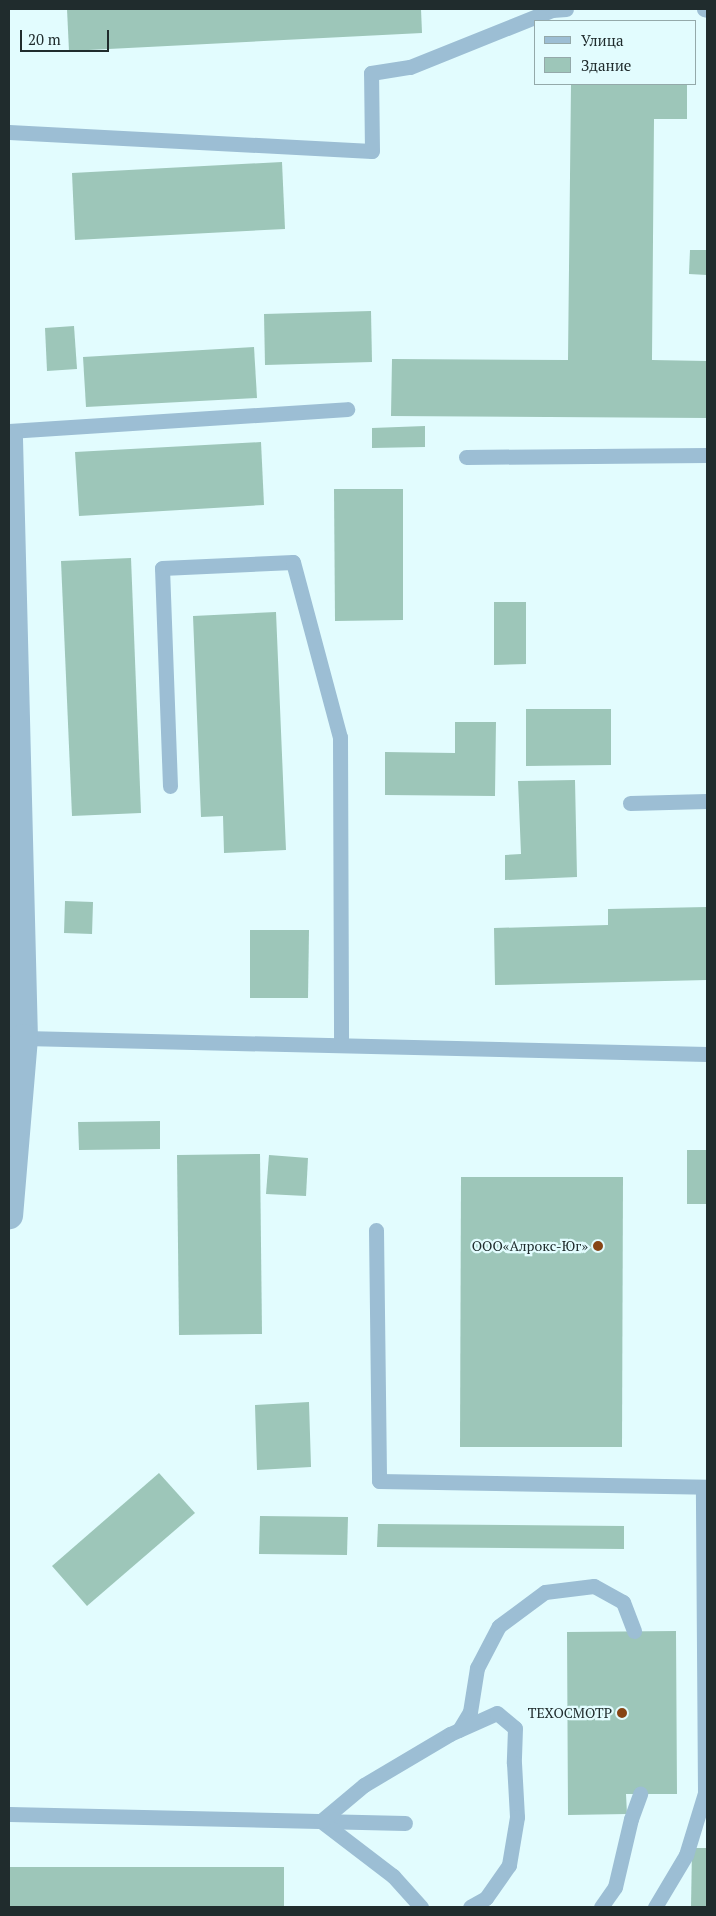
<!DOCTYPE html>
<meta charset="utf-8">
<style>
body{margin:0}
#map{position:relative;width:716px;height:1916px;overflow:hidden;background:#e2fcfe;font-family:"PT Serif",serif}
div>[style]{position:absolute}
.building>*{inset:0;background:#9dc6b9}
.service>*{height:15px;margin:-7.5px;padding:0 7.5px;transform-origin:7.5px;border-radius:7.5px;background:#9cbed4}
.minor>*{height:28px;margin:-14px;padding:0 14px;transform-origin:14px;border-radius:14px;background:#9cbed4}
.dots>*{width:14px;height:14px;translate:-50% -50%;box-sizing:border-box;border:2px solid #e2fcfe;border-radius:50%}
span{translate:-50% -50%;white-space:nowrap;text-align:center;line-height:1.15;-webkit-text-stroke:4.5px #e2fcfe;paint-order:stroke}
.poi-label{font-size:14px;color:#202c2d}
.right{translate:-100% -50%;text-align:right}
.frame{position:absolute;inset:0;border:10px solid #202c2d;pointer-events:none}
.legend{position:absolute;left:534px;top:20px;width:162px;height:65px;box-sizing:border-box;background:#e2fcfe;border:1px solid #94a9aa;margin:0;padding:6px 9px;list-style:none;font-size:15px;color:#202c2d}
.legend li{display:flex;align-items:center;gap:10px;height:25px}
.legend b{width:25px;border:1px solid #94a9aa}
.scale{position:absolute;left:20px;top:30px;width:89px;height:22px;box-sizing:border-box;border:2px solid #202c2d;border-top:0;padding-left:6px;font-size:15px;line-height:18px;white-space:nowrap;color:#202c2d;-webkit-text-stroke:4px #e2fcfe;paint-order:stroke}
</style>
<div id="map">
<div class="building">
<div style="clip-path:polygon(67px 9px,421px 9px,422px 33px,69px 51px)"></div>
<div style="clip-path:polygon(571px 84px,687px 84px,687px 119px,654px 119px,652px 360px,707px 361px,707px 418px,391px 416px,392px 359px,568px 360px)"></div>
<div style="clip-path:polygon(282px 162px,285px 229px,75px 240px,72px 173px)"></div>
<div style="clip-path:polygon(690px 250px,707px 250px,707px 275px,689px 274px)"></div>
<div style="clip-path:polygon(371px 311px,372px 362px,265px 365px,264px 314px)"></div>
<div style="clip-path:polygon(74px 326px,77px 369px,47px 371px,45px 328px)"></div>
<div style="clip-path:polygon(254px 347px,257px 398px,86px 407px,83px 357px)"></div>
<div style="clip-path:polygon(425px 426px,425px 447px,372px 448px,372px 428px)"></div>
<div style="clip-path:polygon(261px 442px,264px 505px,79px 516px,75px 452px)"></div>
<div style="clip-path:polygon(334px 489px,403px 489px,403px 620px,335px 621px)"></div>
<div style="clip-path:polygon(131px 558px,141px 813px,72px 816px,61px 561px)"></div>
<div style="clip-path:polygon(494px 602px,526px 602px,526px 664px,494px 665px)"></div>
<div style="clip-path:polygon(276px 612px,286px 850px,224px 853px,223px 816px,201px 817px,193px 616px)"></div>
<div style="clip-path:polygon(526px 709px,611px 709px,611px 765px,526px 766px)"></div>
<div style="clip-path:polygon(455px 722px,496px 722px,495px 796px,385px 795px,385px 752px,455px 753px)"></div>
<div style="clip-path:polygon(575px 780px,577px 877px,505px 880px,505px 855px,521px 854px,518px 781px)"></div>
<div style="clip-path:polygon(65px 901px,93px 902px,92px 934px,64px 933px)"></div>
<div style="clip-path:polygon(707px 907px,707px 980px,495px 985px,494px 928px,608px 925px,608px 909px)"></div>
<div style="clip-path:polygon(250px 930px,309px 930px,308px 998px,250px 998px)"></div>
<div style="clip-path:polygon(160px 1121px,160px 1149px,79px 1150px,78px 1122px)"></div>
<div style="clip-path:polygon(687px 1150px,707px 1150px,707px 1204px,687px 1204px)"></div>
<div style="clip-path:polygon(260px 1154px,262px 1334px,179px 1335px,177px 1155px)"></div>
<div style="clip-path:polygon(269px 1155px,308px 1158px,306px 1196px,266px 1194px)"></div>
<div style="clip-path:polygon(461px 1177px,623px 1177px,622px 1447px,460px 1447px)"></div>
<div style="clip-path:polygon(309px 1402px,311px 1467px,257px 1470px,255px 1405px)"></div>
<div style="clip-path:polygon(159px 1473px,195px 1513px,87px 1606px,52px 1566px)"></div>
<div style="clip-path:polygon(260px 1516px,348px 1517px,347px 1555px,259px 1554px)"></div>
<div style="clip-path:polygon(378px 1524px,624px 1526px,624px 1549px,377px 1547px)"></div>
<div style="clip-path:polygon(676px 1631px,677px 1794px,626px 1794px,627px 1814px,568px 1815px,567px 1632px)"></div>
<div style="clip-path:polygon(692px 1848px,707px 1848px,707px 1907px,691px 1907px)"></div>
<div style="clip-path:polygon(9px 1867px,284px 1867px,284px 1907px,9px 1907px)"></div>
</div>
<div class="service">
<div style="left:704px;top:9px;width:3px;rotate:18deg"></div>
<div style="left:9px;top:132px;width:363px;rotate:3deg"></div>
<div style="left:372px;top:151px;width:78px;rotate:-90.7deg"></div>
<div style="left:371px;top:73px;width:39px;rotate:-9deg"></div>
<div style="left:410px;top:67px;width:153px;rotate:-21.9deg"></div>
<div style="left:552px;top:10px;width:14px;rotate:-4deg"></div>
<div style="left:9px;top:431px;width:339px;rotate:-3.7deg"></div>
<div style="left:466px;top:457px;width:241px;rotate:-0.5deg"></div>
<div style="left:170px;top:786px;width:218px;rotate:-92.1deg"></div>
<div style="left:162px;top:568px;width:131px;rotate:-2.6deg"></div>
<div style="left:293px;top:562px;width:181px;rotate:75deg"></div>
<div style="left:340px;top:737px;width:308px;rotate:89.8deg"></div>
<div style="left:630px;top:803px;width:77px;rotate:-1.5deg"></div>
<div style="left:24px;top:1038px;width:683px;rotate:1.34deg"></div>
<div style="left:376px;top:1230px;width:251px;rotate:89.3deg"></div>
<div style="left:379px;top:1481px;width:328px;rotate:1deg"></div>
<div style="left:459px;top:1730px;width:21px;rotate:-59deg"></div>
<div style="left:470px;top:1712px;width:45px;rotate:-81deg"></div>
<div style="left:477px;top:1668px;width:47px;rotate:-62.4deg"></div>
<div style="left:499px;top:1626px;width:57px;rotate:-36.5deg"></div>
<div style="left:545px;top:1592px;width:49px;rotate:-7deg"></div>
<div style="left:594px;top:1586px;width:33px;rotate:29deg"></div>
<div style="left:623px;top:1602px;width:31px;rotate:69deg"></div>
<div style="left:9px;top:1814px;width:396px;rotate:1.3deg"></div>
<div style="left:421px;top:1907px;width:42px;rotate:-132.1deg"></div>
<div style="left:393px;top:1876px;width:91px;rotate:-142.6deg"></div>
<div style="left:321px;top:1821px;width:56px;rotate:-39.9deg"></div>
<div style="left:364px;top:1785px;width:100px;rotate:-30.7deg"></div>
<div style="left:450px;top:1734px;width:51px;rotate:-24.1deg"></div>
<div style="left:497px;top:1713px;width:23px;rotate:40deg"></div>
<div style="left:515px;top:1728px;width:35px;rotate:92deg"></div>
<div style="left:514px;top:1763px;width:54px;rotate:86.8deg"></div>
<div style="left:517px;top:1817px;width:49px;rotate:99.5deg"></div>
<div style="left:509px;top:1865px;width:40px;rotate:124.9deg"></div>
<div style="left:486px;top:1898px;width:18px;rotate:151deg"></div>
<div style="left:601px;top:1907px;width:24px;rotate:-55deg"></div>
<div style="left:615px;top:1887px;width:70px;rotate:-76.8deg"></div>
<div style="left:631px;top:1819px;width:27px;rotate:-70deg"></div>
<div style="left:655px;top:1907px;width:61px;rotate:-59.2deg"></div>
<div style="left:686px;top:1855px;width:65px;rotate:-73deg"></div>
<div style="left:705px;top:1793px;width:306px;rotate:-90.4deg"></div>
</div>
<div class="minor">
<div style="left:9px;top:439px;width:599px;rotate:88.57deg"></div>
<div style="left:24px;top:1038px;width:178px;rotate:94.8deg"></div>
</div>
<div class="dots">
<div style="left:598px;top:1246px;background:#874515"></div>
<div style="left:622px;top:1713px;background:#874515"></div>
</div>
<div class="poi-label">
<span class="right" style="left:588px;top:1246px">ООО«Алрокс-Юг»</span>
<span class="right" style="left:612px;top:1713px">ТЕХОСМОТР</span>
</div>
<div class="frame"></div>
<ul class="legend">
<li><b style="height:6px;background:#9cbed4"></b>Улица</li>
<li><b style="height:14px;background:#9dc6b9"></b>Здание</li>
</ul>
<div class="scale">20 m</div>
</div>
